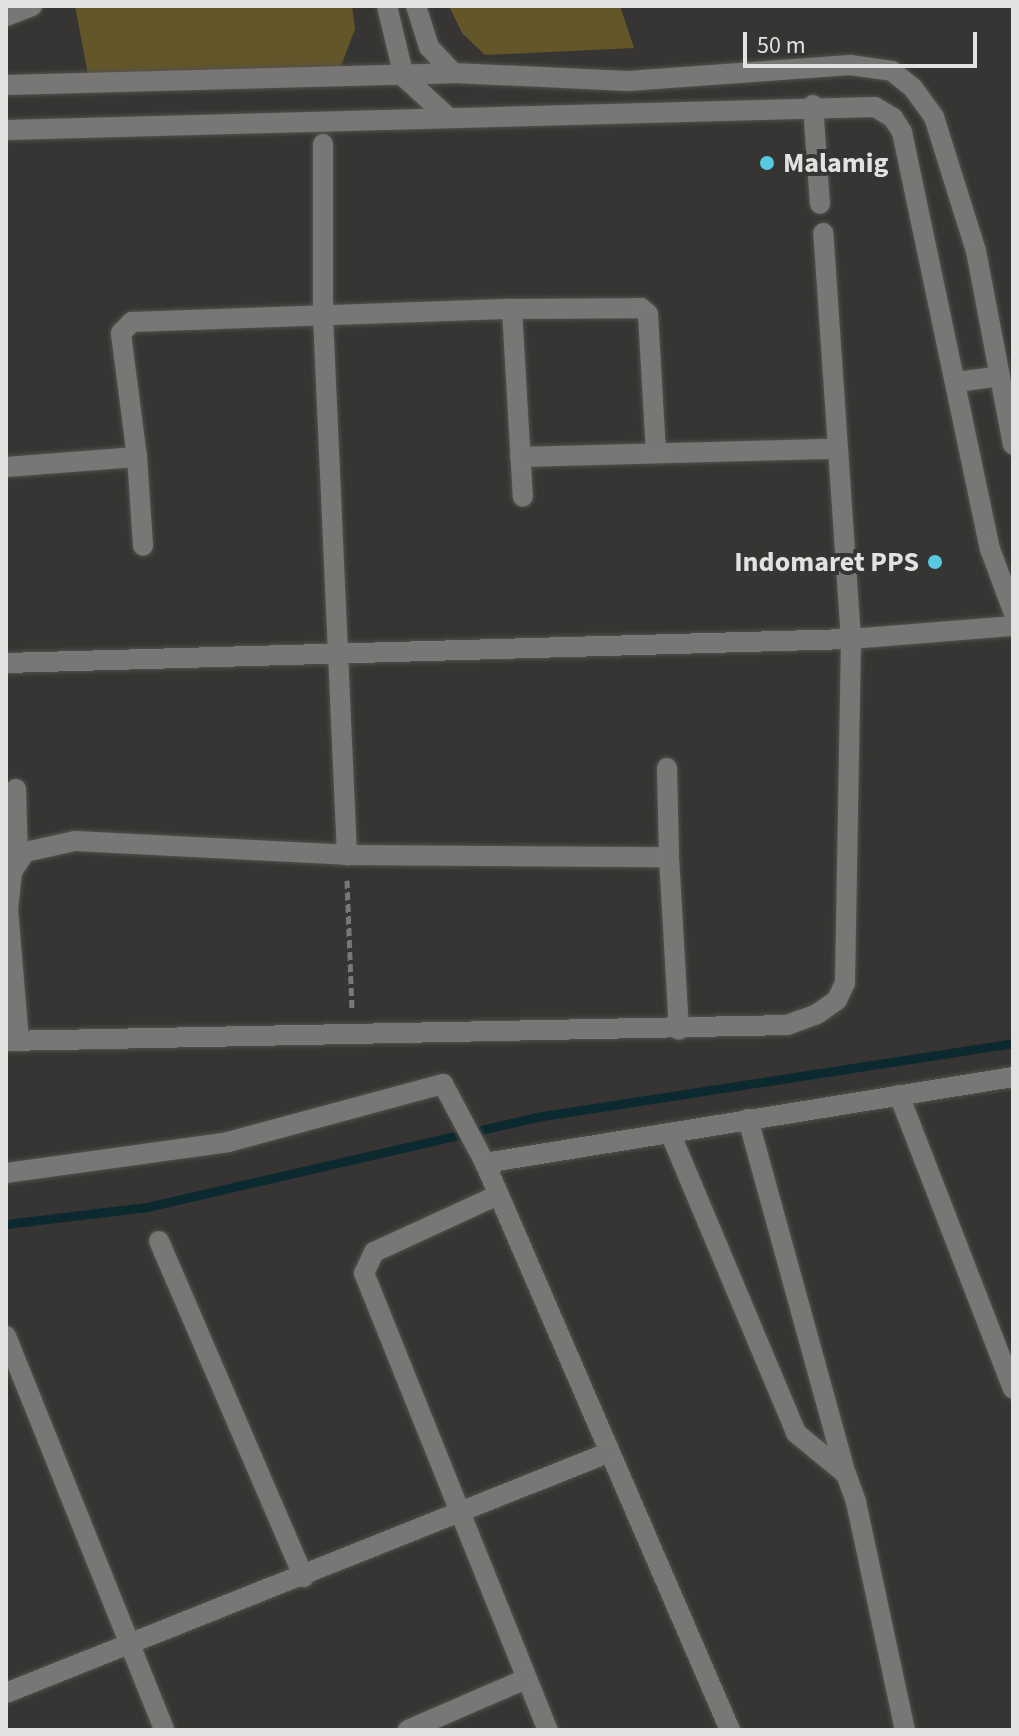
<!DOCTYPE html>
<style>
body{margin:0}
#map{position:relative;width:1019px;height:1736px;overflow:hidden;background:#363533;font-family:"Source Sans 3",sans-serif}
div>[style]{position:absolute}
.green>*{inset:0;background:#635629}
.stream>*{height:9px;margin:-4.5px;padding:0 4.5px;transform-origin:4.5px;border-radius:4.5px;background:#0b292f}
.path>*{height:5px;margin-top:-2.5px;transform-origin:0;background:repeating-linear-gradient(90deg,#797877 0 8px,transparent 0 12px)}
.roads{filter:drop-shadow(0 0 2px #52514f) drop-shadow(0 0 2px #52514f)}
.minor>*{height:20px;margin:-10px;padding:0 10px;transform-origin:10px;border-radius:10px;background:#787776}
.dots>*{width:22px;height:22px;translate:-50% -50%;box-sizing:border-box;border:4px solid #363533;border-radius:50%}
span{translate:-50% -50%;white-space:nowrap;text-align:center;line-height:1.15;-webkit-text-stroke:8px #363533;paint-order:stroke}
.poi-label{font-size:28px;color:#e3e2e1;font-weight:700}
.left{translate:0 -50%;text-align:left}
.right{translate:-100% -50%;text-align:right}
.frame{position:absolute;inset:0;border:8px solid #e3e2e1;pointer-events:none}
.scale{position:absolute;left:743px;top:32px;width:234px;height:36px;box-sizing:border-box;border:4px solid #e3e2e1;border-top:0;padding-left:10px;font-size:24px;line-height:28px;white-space:nowrap;color:#e3e2e1;-webkit-text-stroke:6px #363533;paint-order:stroke}
</style>
<div id="map">
<div class="green">
<div style="clip-path:polygon(75px 6px,352px 6px,355px 29px,338px 74px,90px 85px)"></div>
<div style="clip-path:polygon(449px 6px,620px 6px,634px 48px,485px 55px,462px 33px)"></div>
</div>
<div class="stream">
<div style="left:6px;top:1224px;width:142px;rotate:-6.9deg"></div>
<div style="left:147px;top:1207px;width:399px;rotate:-13deg"></div>
<div style="left:536px;top:1117px;width:483px;rotate:-8.8deg"></div>
</div>
<div class="path">
<div style="left:347px;top:880px;width:130px;rotate:87.8deg"></div>
</div>
<div class="roads">
<div class="minor">
<div style="left:387px;top:6px;width:73px;rotate:76.5deg"></div>
<div style="left:404px;top:77px;width:61px;rotate:42.3deg"></div>
<div style="left:416px;top:6px;width:43px;rotate:72.4deg"></div>
<div style="left:429px;top:47px;width:35px;rotate:47deg"></div>
<div style="left:6px;top:16px;width:28px;rotate:-21deg"></div>
<div style="left:6px;top:85px;width:447px;rotate:-1.5deg"></div>
<div style="left:453px;top:73px;width:175px;rotate:2.6deg"></div>
<div style="left:628px;top:81px;width:223px;rotate:-4.1deg"></div>
<div style="left:850px;top:65px;width:42px;rotate:8.1deg"></div>
<div style="left:892px;top:71px;width:27px;rotate:39deg"></div>
<div style="left:913px;top:88px;width:36px;rotate:54deg"></div>
<div style="left:934px;top:117px;width:140px;rotate:72.6deg"></div>
<div style="left:976px;top:251px;width:197px;rotate:79.2deg"></div>
<div style="left:813px;top:105px;width:99px;rotate:86deg"></div>
<div style="left:6px;top:130px;width:869px;rotate:-1.52deg"></div>
<div style="left:875px;top:107px;width:21px;rotate:31deg"></div>
<div style="left:893px;top:118px;width:17px;rotate:57deg"></div>
<div style="left:902px;top:132px;width:426px;rotate:78.1deg"></div>
<div style="left:990px;top:549px;width:66px;rotate:69.6deg"></div>
<div style="left:323px;top:144px;width:172px;rotate:90deg"></div>
<div style="left:323px;top:316px;width:540px;rotate:87.45deg"></div>
<div style="left:512px;top:309px;width:188px;rotate:86.7deg"></div>
<div style="left:957px;top:382px;width:43px;rotate:-7.9deg"></div>
<div style="left:137px;top:457px;width:89px;rotate:86.1deg"></div>
<div style="left:520px;top:457px;width:314px;rotate:-1.5deg"></div>
<div style="left:6px;top:467px;width:131px;rotate:-4.4deg"></div>
<div style="left:137px;top:457px;width:125px;rotate:-97.4deg"></div>
<div style="left:121px;top:333px;width:16px;rotate:-45deg"></div>
<div style="left:132px;top:322px;width:380px;rotate:-2deg"></div>
<div style="left:512px;top:309px;width:129px;rotate:-0.4deg"></div>
<div style="left:641px;top:308px;width:9px;rotate:41deg"></div>
<div style="left:648px;top:314px;width:137px;rotate:86.7deg"></div>
<div style="left:6px;top:663px;width:845px;rotate:-1.63deg"></div>
<div style="left:851px;top:639px;width:163px;rotate:-4.6deg"></div>
<div style="left:667px;top:768px;width:89px;rotate:88.7deg"></div>
<div style="left:16px;top:789px;width:70px;rotate:88.4deg"></div>
<div style="left:19px;top:1040px;width:130px;rotate:-94.8deg"></div>
<div style="left:8px;top:910px;width:38px;rotate:-84deg"></div>
<div style="left:12px;top:872px;width:24px;rotate:-57deg"></div>
<div style="left:25px;top:852px;width:51px;rotate:-12.4deg"></div>
<div style="left:75px;top:841px;width:272px;rotate:2.9deg"></div>
<div style="left:347px;top:855px;width:322px;rotate:0.4deg"></div>
<div style="left:669px;top:857px;width:173px;rotate:86.7deg"></div>
<div style="left:6px;top:1041px;width:781px;rotate:-1.17deg"></div>
<div style="left:787px;top:1025px;width:32px;rotate:-20deg"></div>
<div style="left:817px;top:1014px;width:24px;rotate:-35deg"></div>
<div style="left:837px;top:1000px;width:19px;rotate:-65deg"></div>
<div style="left:845px;top:983px;width:344px;rotate:-89deg"></div>
<div style="left:851px;top:639px;width:407px;rotate:-93.9deg"></div>
<div style="left:899px;top:1095px;width:315px;rotate:68.8deg"></div>
<div style="left:748px;top:1119px;width:368px;rotate:74.6deg"></div>
<div style="left:671px;top:1135px;width:323px;rotate:67.2deg"></div>
<div style="left:796px;top:1433px;width:65px;rotate:39.4deg"></div>
<div style="left:846px;top:1474px;width:30px;rotate:70deg"></div>
<div style="left:856px;top:1502px;width:233px;rotate:77.9deg"></div>
<div style="left:485px;top:1163px;width:535px;rotate:-9.25deg"></div>
<div style="left:6px;top:1173px;width:224px;rotate:-7.9deg"></div>
<div style="left:228px;top:1142px;width:223px;rotate:-15.1deg"></div>
<div style="left:443px;top:1084px;width:89px;rotate:62deg"></div>
<div style="left:485px;top:1163px;width:618px;rotate:66.63deg"></div>
<div style="left:498px;top:1195px;width:136px;rotate:155.3deg"></div>
<div style="left:374px;top:1252px;width:23px;rotate:115deg"></div>
<div style="left:364px;top:1273px;width:493px;rotate:68.1deg"></div>
<div style="left:159px;top:1241px;width:366px;rotate:66.7deg"></div>
<div style="left:6px;top:1336px;width:424px;rotate:68.1deg"></div>
<div style="left:6px;top:1693px;width:650px;rotate:-21.75deg"></div>
<div style="left:408px;top:1730px;width:129px;rotate:-23.4deg"></div>
</div>
</div>
<div class="dots">
<div style="left:767px;top:163px;background:#57c9e2"></div>
<div style="left:935px;top:562px;background:#57c9e2"></div>
</div>
<div class="poi-label">
<span class="left" style="left:783px;top:163px">Malamig</span>
<span class="right" style="left:919px;top:562px">Indomaret PPS</span>
</div>
<div class="frame"></div>
<div class="scale">50 m</div>
</div>
